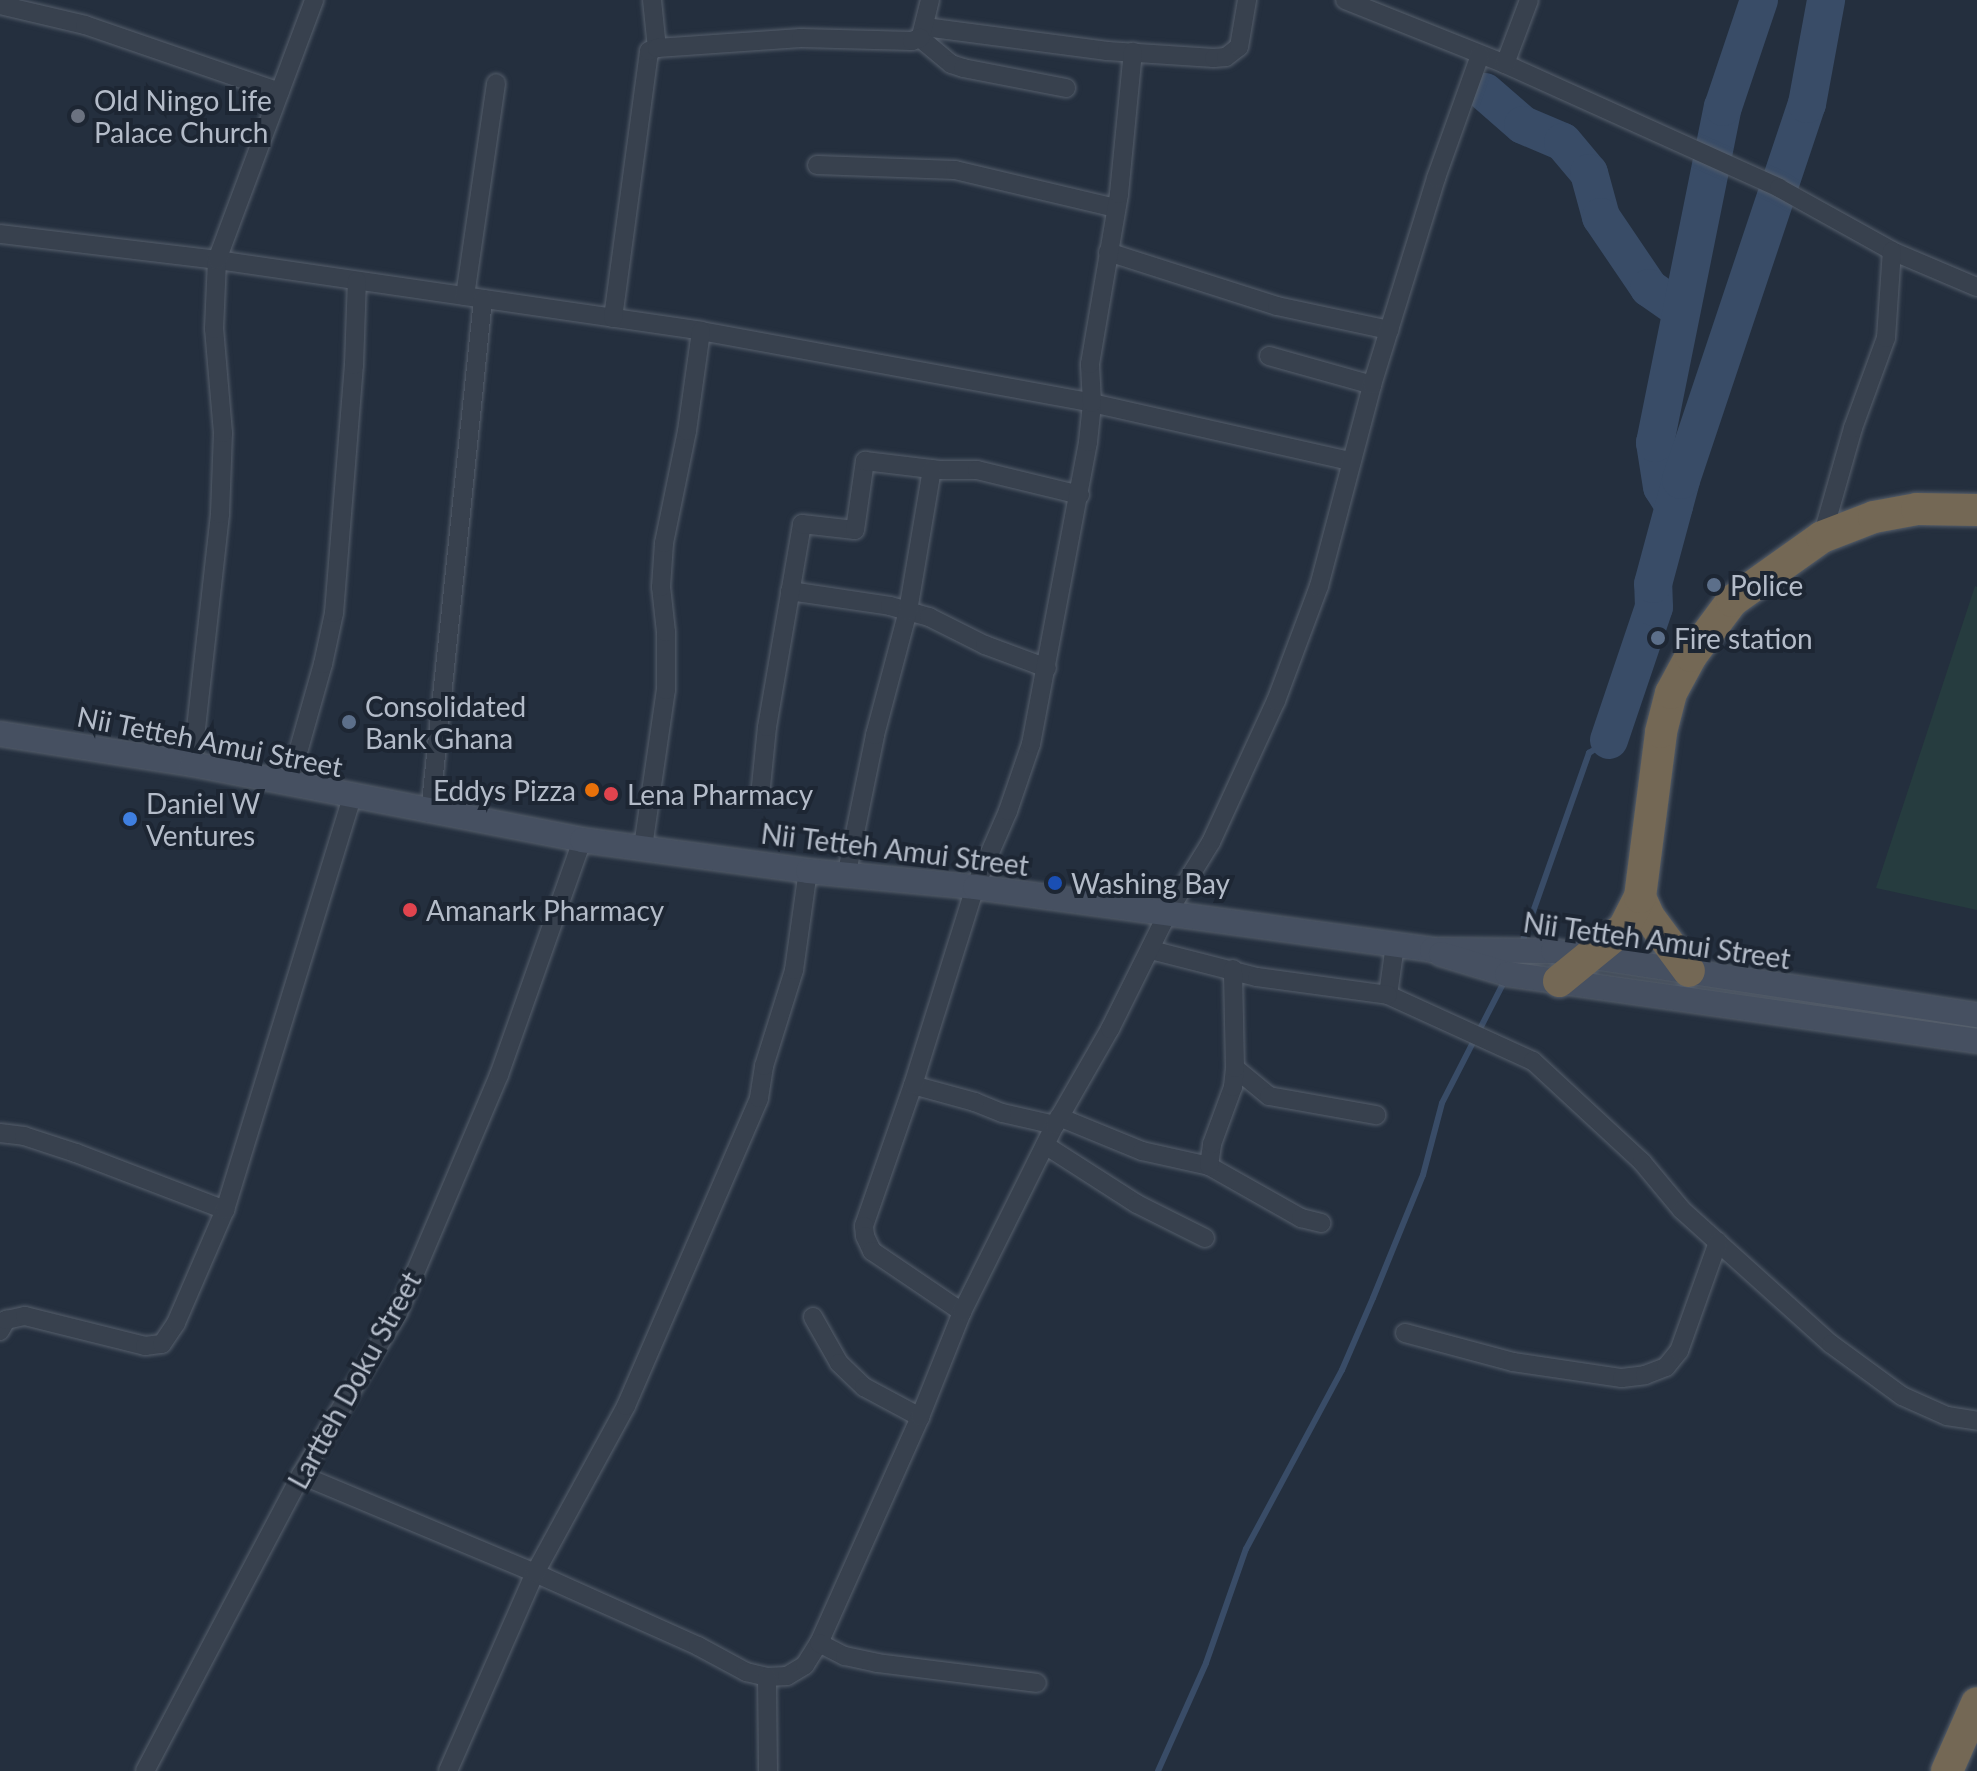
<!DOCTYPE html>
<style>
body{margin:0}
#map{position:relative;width:1977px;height:1771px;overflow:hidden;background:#242f3e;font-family:Lato,sans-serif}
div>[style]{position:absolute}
.green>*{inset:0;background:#263c3f}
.stream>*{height:6px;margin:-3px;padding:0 3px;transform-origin:3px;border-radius:3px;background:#394c67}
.river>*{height:38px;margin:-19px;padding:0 19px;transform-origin:19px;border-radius:19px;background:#394c67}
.roads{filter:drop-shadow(0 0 2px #565f6c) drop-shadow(0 0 2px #565f6c)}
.street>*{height:18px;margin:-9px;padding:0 9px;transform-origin:9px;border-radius:9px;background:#38414e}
.secondary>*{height:24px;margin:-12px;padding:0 12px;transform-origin:12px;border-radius:12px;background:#465061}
.highway>*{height:32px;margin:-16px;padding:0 16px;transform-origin:16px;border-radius:16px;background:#746855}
.dots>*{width:22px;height:22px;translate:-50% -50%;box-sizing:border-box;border:4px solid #1d2633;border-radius:50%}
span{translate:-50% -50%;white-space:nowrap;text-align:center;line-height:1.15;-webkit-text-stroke:8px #1d2633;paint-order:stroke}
.poi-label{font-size:28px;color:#b4bcc9}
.left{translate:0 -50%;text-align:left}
.right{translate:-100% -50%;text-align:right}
.street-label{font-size:28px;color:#b4bcc9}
</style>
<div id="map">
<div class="green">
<div style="clip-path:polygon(1975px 586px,1977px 587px,1977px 910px,1876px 888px)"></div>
</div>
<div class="stream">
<div style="left:1521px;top:946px;width:205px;rotate:-70.6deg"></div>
<div style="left:1589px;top:753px;width:24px;rotate:-33deg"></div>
<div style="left:1158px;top:1771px;width:118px;rotate:-66deg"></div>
<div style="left:1206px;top:1663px;width:121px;rotate:-70.7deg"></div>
<div style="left:1246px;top:1549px;width:203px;rotate:-61.8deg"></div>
<div style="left:1342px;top:1370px;width:78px;rotate:-66.7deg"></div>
<div style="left:1373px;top:1298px;width:133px;rotate:-67.9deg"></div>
<div style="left:1423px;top:1175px;width:74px;rotate:-75.2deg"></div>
<div style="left:1442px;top:1103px;width:140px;rotate:-62.9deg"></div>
</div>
<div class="river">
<div style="left:1485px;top:92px;width:50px;rotate:41deg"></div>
<div style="left:1523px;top:125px;width:43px;rotate:23deg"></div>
<div style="left:1563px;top:142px;width:40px;rotate:50deg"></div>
<div style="left:1589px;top:173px;width:46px;rotate:74.7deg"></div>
<div style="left:1601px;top:217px;width:86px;rotate:55.9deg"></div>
<div style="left:1649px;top:288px;width:38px;rotate:35deg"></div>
<div style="left:1674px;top:506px;width:22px;rotate:-122deg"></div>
<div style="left:1662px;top:487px;width:45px;rotate:-99deg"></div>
<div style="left:1655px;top:443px;width:343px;rotate:-78.6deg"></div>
<div style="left:1723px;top:107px;width:113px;rotate:-71.4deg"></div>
<div style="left:1609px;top:740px;width:140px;rotate:-71.3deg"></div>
<div style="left:1654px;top:607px;width:23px;rotate:-92deg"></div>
<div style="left:1653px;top:584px;width:108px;rotate:-74.9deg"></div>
<div style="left:1681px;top:480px;width:397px;rotate:-71.5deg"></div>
<div style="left:1807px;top:104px;width:106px;rotate:-79.6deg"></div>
</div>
<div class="roads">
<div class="street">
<div style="left:652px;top:0;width:48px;rotate:84.1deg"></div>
<div style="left:1345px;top:0;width:172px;rotate:21.8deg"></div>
<div style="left:1505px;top:64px;width:301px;rotate:24.3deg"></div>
<div style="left:1779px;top:188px;width:129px;rotate:29.1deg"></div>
<div style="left:1892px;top:251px;width:92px;rotate:23deg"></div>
<div style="left:0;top:5px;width:87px;rotate:13.2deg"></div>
<div style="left:85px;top:25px;width:206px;rotate:19deg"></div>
<div style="left:925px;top:27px;width:184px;rotate:7.5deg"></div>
<div style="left:1107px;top:51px;width:107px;rotate:3.7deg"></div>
<div style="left:1214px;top:58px;width:12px;rotate:-5deg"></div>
<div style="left:1226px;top:57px;width:16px;rotate:-38deg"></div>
<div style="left:1239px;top:47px;width:48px;rotate:-80.3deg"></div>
<div style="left:921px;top:36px;width:37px;rotate:-76deg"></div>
<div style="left:920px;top:38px;width:40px;rotate:40deg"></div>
<div style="left:951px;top:64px;width:13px;rotate:18deg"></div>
<div style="left:963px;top:68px;width:105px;rotate:11deg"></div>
<div style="left:1505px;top:64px;width:68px;rotate:-69.4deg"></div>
<div style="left:817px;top:165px;width:138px;rotate:2.1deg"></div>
<div style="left:955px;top:170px;width:165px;rotate:13.3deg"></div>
<div style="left:0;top:234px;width:219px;rotate:6.8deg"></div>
<div style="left:217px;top:260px;width:489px;rotate:8.3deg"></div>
<div style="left:701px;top:331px;width:398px;rotate:10.4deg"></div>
<div style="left:1092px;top:403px;width:263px;rotate:12.7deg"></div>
<div style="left:1108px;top:252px;width:177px;rotate:17.7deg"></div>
<div style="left:1277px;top:306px;width:115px;rotate:12.1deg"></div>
<div style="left:465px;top:296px;width:215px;rotate:-81.7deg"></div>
<div style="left:613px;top:318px;width:269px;rotate:-82.3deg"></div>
<div style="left:649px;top:51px;width:9px;rotate:-21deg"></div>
<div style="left:657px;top:48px;width:144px;rotate:-4deg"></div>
<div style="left:801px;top:38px;width:111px;rotate:1.5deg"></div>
<div style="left:912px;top:41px;width:9px;rotate:-21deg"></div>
<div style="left:1269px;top:356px;width:107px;rotate:15.7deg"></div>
<div style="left:1822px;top:537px;width:113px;rotate:-74.1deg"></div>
<div style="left:1853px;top:428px;width:96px;rotate:-69.9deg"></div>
<div style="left:1886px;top:338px;width:87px;rotate:-86.1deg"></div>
<div style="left:790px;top:591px;width:101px;rotate:8.5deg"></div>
<div style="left:890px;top:606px;width:41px;rotate:15.8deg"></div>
<div style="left:929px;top:617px;width:63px;rotate:26.6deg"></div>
<div style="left:985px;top:645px;width:66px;rotate:20.4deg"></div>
<div style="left:192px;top:764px;width:252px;rotate:-83.6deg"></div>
<div style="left:220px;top:514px;width:81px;rotate:-87.9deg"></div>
<div style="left:223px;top:433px;width:104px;rotate:-94.9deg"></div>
<div style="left:214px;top:329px;width:69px;rotate:-87.5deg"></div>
<div style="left:217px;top:260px;width:278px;rotate:-69.5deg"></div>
<div style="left:289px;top:784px;width:125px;rotate:-74.2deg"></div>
<div style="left:323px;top:664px;width:52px;rotate:-77.8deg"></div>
<div style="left:334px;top:613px;width:249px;rotate:-85.4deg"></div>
<div style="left:354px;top:365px;width:84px;rotate:-88deg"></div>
<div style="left:760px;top:796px;width:69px;rotate:-84.2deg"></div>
<div style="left:767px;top:727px;width:206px;rotate:-80.2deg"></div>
<div style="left:802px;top:524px;width:53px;rotate:6.5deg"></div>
<div style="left:855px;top:530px;width:70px;rotate:-81.8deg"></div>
<div style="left:865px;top:461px;width:75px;rotate:6.9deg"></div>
<div style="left:939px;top:470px;width:38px"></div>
<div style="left:977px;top:470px;width:106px;rotate:13.6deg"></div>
<div style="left:430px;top:813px;width:517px;rotate:-84.11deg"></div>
<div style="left:643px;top:847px;width:159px;rotate:-81.7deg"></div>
<div style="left:666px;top:690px;width:58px;rotate:-90deg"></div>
<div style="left:666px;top:632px;width:45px;rotate:-96.3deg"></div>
<div style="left:661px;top:587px;width:44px;rotate:-86.1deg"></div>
<div style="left:664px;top:543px;width:114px;rotate:-78.4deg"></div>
<div style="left:687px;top:431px;width:101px;rotate:-82deg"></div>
<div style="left:847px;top:872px;width:140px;rotate:-78.4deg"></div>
<div style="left:875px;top:735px;width:128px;rotate:-75.1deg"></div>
<div style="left:908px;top:611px;width:144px;rotate:-80.4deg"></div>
<div style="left:1395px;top:945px;width:50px;rotate:98deg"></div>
<div style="left:1388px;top:995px;width:159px;rotate:24.5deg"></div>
<div style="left:1533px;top:1061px;width:149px;rotate:42.8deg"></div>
<div style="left:1642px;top:1162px;width:62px;rotate:50.2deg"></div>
<div style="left:1682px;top:1210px;width:200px;rotate:42deg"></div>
<div style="left:1831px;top:1344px;width:88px;rotate:36.2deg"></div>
<div style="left:1902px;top:1396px;width:49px;rotate:24deg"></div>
<div style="left:1947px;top:1416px;width:30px;rotate:9deg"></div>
<div style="left:1151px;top:950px;width:109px;rotate:14.3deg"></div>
<div style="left:1257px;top:977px;width:132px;rotate:7.8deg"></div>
<div style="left:1235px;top:1068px;width:44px;rotate:39.5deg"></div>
<div style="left:1269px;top:1096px;width:109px;rotate:10.1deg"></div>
<div style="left:913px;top:1085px;width:149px;rotate:109.2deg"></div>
<div style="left:864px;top:1226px;width:10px;rotate:84deg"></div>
<div style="left:865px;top:1236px;width:17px;rotate:65deg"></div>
<div style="left:872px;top:1251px;width:109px;rotate:34.1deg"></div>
<div style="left:1059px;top:1117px;width:90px;rotate:22.3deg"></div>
<div style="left:1142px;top:1151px;width:69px;rotate:12.6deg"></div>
<div style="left:1209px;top:1166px;width:106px;rotate:29.5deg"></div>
<div style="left:1301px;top:1218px;width:21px;rotate:14deg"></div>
<div style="left:1055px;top:1125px;width:54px;rotate:-167.2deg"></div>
<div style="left:1002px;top:1113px;width:29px;rotate:-158deg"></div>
<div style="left:975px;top:1102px;width:64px;rotate:-164.7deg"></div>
<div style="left:913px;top:1085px;width:207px;rotate:-72.6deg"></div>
<div style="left:975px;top:887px;width:83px;rotate:-66.5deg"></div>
<div style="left:1008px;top:811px;width:71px;rotate:-71.1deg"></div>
<div style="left:1031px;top:744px;width:307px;rotate:-79.3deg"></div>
<div style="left:1088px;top:442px;width:39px;rotate:-84deg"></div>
<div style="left:1092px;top:403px;width:39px;rotate:-93deg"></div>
<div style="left:1090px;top:364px;width:172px;rotate:-80.3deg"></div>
<div style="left:1119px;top:194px;width:143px;rotate:-84.4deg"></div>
<div style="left:0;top:1133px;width:24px;rotate:7deg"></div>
<div style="left:24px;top:1136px;width:55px;rotate:18.1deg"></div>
<div style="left:76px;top:1153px;width:160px;rotate:20.9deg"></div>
<div style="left:1045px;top:1145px;width:109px;rotate:32.7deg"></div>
<div style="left:1137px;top:1204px;width:76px;rotate:26.6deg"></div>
<div style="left:1209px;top:1166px;width:22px;rotate:-82deg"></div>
<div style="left:1212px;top:1144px;width:61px;rotate:-69.8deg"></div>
<div style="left:1233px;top:1087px;width:19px;rotate:-84deg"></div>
<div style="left:1235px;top:1068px;width:99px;rotate:-91.2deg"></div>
<div style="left:813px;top:1317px;width:53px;rotate:60.5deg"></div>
<div style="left:839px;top:1363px;width:35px;rotate:44deg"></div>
<div style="left:864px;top:1387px;width:64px;rotate:28.2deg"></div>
<div style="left:0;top:1331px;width:13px;rotate:-61deg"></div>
<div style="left:6px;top:1320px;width:19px;rotate:-12deg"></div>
<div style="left:25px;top:1316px;width:124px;rotate:14deg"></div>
<div style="left:145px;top:1346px;width:17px;rotate:-7deg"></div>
<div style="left:162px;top:1344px;width:25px;rotate:-56deg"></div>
<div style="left:176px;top:1323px;width:123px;rotate:-66.6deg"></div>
<div style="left:225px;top:1210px;width:431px;rotate:-72.9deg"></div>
<div style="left:1405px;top:1333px;width:112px;rotate:15deg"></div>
<div style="left:1513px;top:1362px;width:110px;rotate:8.4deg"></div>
<div style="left:1622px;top:1378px;width:23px;rotate:-7deg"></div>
<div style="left:1645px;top:1375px;width:22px;rotate:-21deg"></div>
<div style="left:1666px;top:1367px;width:21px;rotate:-51deg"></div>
<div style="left:1679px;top:1351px;width:116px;rotate:-70.3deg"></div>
<div style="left:301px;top:1475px;width:254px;rotate:22.7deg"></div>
<div style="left:535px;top:1573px;width:179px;rotate:24.1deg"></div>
<div style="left:698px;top:1646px;width:55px;rotate:28.4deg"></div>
<div style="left:746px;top:1672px;width:22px;rotate:13deg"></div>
<div style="left:767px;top:1677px;width:20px;rotate:-3deg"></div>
<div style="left:787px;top:1676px;width:21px;rotate:-31deg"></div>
<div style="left:805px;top:1665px;width:26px;rotate:-58deg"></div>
<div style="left:819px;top:1643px;width:248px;rotate:-65.9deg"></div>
<div style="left:920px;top:1417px;width:113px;rotate:-68.2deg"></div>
<div style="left:962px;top:1312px;width:209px;rotate:-63.6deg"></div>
<div style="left:1055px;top:1125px;width:111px;rotate:-60.2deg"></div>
<div style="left:1110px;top:1029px;width:131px;rotate:-63.6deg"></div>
<div style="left:1168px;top:912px;width:82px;rotate:-58.4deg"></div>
<div style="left:1211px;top:842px;width:155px;rotate:-65.3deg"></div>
<div style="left:1276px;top:701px;width:123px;rotate:-69.5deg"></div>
<div style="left:1319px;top:586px;width:208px;rotate:-75.2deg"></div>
<div style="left:1372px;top:385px;width:217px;rotate:-72.8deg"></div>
<div style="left:1436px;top:178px;width:131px;rotate:-70.3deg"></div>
<div style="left:819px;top:1643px;width:29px;rotate:27deg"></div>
<div style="left:845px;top:1656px;width:33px;rotate:12deg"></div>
<div style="left:877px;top:1663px;width:161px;rotate:7.1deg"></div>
<div style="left:767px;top:1677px;width:94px;rotate:89.4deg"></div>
<div style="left:145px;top:1771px;width:335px;rotate:-62.2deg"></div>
<div style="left:301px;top:1475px;width:189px;rotate:-59.1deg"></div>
<div style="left:398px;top:1313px;width:259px;rotate:-67deg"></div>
<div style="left:499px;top:1075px;width:249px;rotate:-70.5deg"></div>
<div style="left:448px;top:1771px;width:216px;rotate:-66.3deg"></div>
<div style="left:535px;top:1573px;width:190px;rotate:-61.4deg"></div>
<div style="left:626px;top:1406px;width:335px;rotate:-66.6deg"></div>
<div style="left:759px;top:1098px;width:32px;rotate:-81deg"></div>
<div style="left:764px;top:1066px;width:101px;rotate:-72.6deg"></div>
<div style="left:794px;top:970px;width:100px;rotate:-82deg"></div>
</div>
<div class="secondary">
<div style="left:0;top:734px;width:194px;rotate:8.9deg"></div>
<div style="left:192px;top:764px;width:397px;rotate:11deg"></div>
<div style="left:582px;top:840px;width:228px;rotate:7.8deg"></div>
<div style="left:808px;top:871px;width:168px;rotate:5.5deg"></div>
<div style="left:975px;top:887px;width:461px;rotate:7.8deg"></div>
<div style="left:1432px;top:950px;width:121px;rotate:0.5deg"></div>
<div style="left:1553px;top:951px;width:429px;rotate:8.6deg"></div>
<div style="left:1441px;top:954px;width:69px;rotate:16.9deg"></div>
<div style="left:1507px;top:974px;width:475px;rotate:8.1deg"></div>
</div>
<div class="highway">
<div style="left:1640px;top:897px;width:22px;rotate:66deg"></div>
<div style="left:1649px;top:917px;width:67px;rotate:53.5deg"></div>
<div style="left:1559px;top:981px;width:84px;rotate:-39.2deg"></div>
<div style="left:1624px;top:928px;width:35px;rotate:-63deg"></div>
<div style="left:1640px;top:897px;width:166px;rotate:-82.7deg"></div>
<div style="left:1661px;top:732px;width:40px;rotate:-75.6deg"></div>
<div style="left:1671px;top:693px;width:42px;rotate:-61.6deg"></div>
<div style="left:1691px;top:656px;width:69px;rotate:-53.3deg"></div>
<div style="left:1732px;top:601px;width:110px;rotate:-35.4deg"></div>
<div style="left:1822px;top:537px;width:56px;rotate:-21deg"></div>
<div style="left:1874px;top:517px;width:44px;rotate:-10.5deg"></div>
<div style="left:1917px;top:509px;width:60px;rotate:1deg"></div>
<div style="left:1947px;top:1771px;width:74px;rotate:-66.2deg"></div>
</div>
</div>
<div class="dots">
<div style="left:78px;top:116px;background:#6b7280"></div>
<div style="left:1714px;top:585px;background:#5c6f8a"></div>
<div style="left:1658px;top:638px;background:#5c6f8a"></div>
<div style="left:349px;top:722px;background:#5c6f8a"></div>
<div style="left:592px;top:790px;background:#e8710a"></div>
<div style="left:611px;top:794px;background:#e0444e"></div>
<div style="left:130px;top:819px;background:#3f7fe0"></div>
<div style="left:1055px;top:883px;background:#1a4fb4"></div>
<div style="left:410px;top:910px;background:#e0444e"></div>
</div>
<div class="poi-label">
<span class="left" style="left:94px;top:116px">Old Ningo Life<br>Palace Church</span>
<span class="left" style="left:1730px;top:585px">Police</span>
<span class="left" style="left:1674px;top:638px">Fire station</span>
<span class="left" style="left:365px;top:722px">Consolidated<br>Bank Ghana</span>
<span class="right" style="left:576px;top:790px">Eddys Pizza</span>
<span class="left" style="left:627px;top:794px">Lena Pharmacy</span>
<span class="left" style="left:146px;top:819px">Daniel W<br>Ventures</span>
<span class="left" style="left:1071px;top:883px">Washing Bay</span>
<span class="left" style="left:426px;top:910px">Amanark Pharmacy</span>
</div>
<div class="street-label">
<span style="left:210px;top:741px;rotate:11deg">Nii Tetteh Amui Street</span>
<span style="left:895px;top:849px;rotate:7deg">Nii Tetteh Amui Street</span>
<span style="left:1657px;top:940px;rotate:8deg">Nii Tetteh Amui Street</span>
<span style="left:354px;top:1380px;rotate:-61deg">Lartteh Doku Street</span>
</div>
</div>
